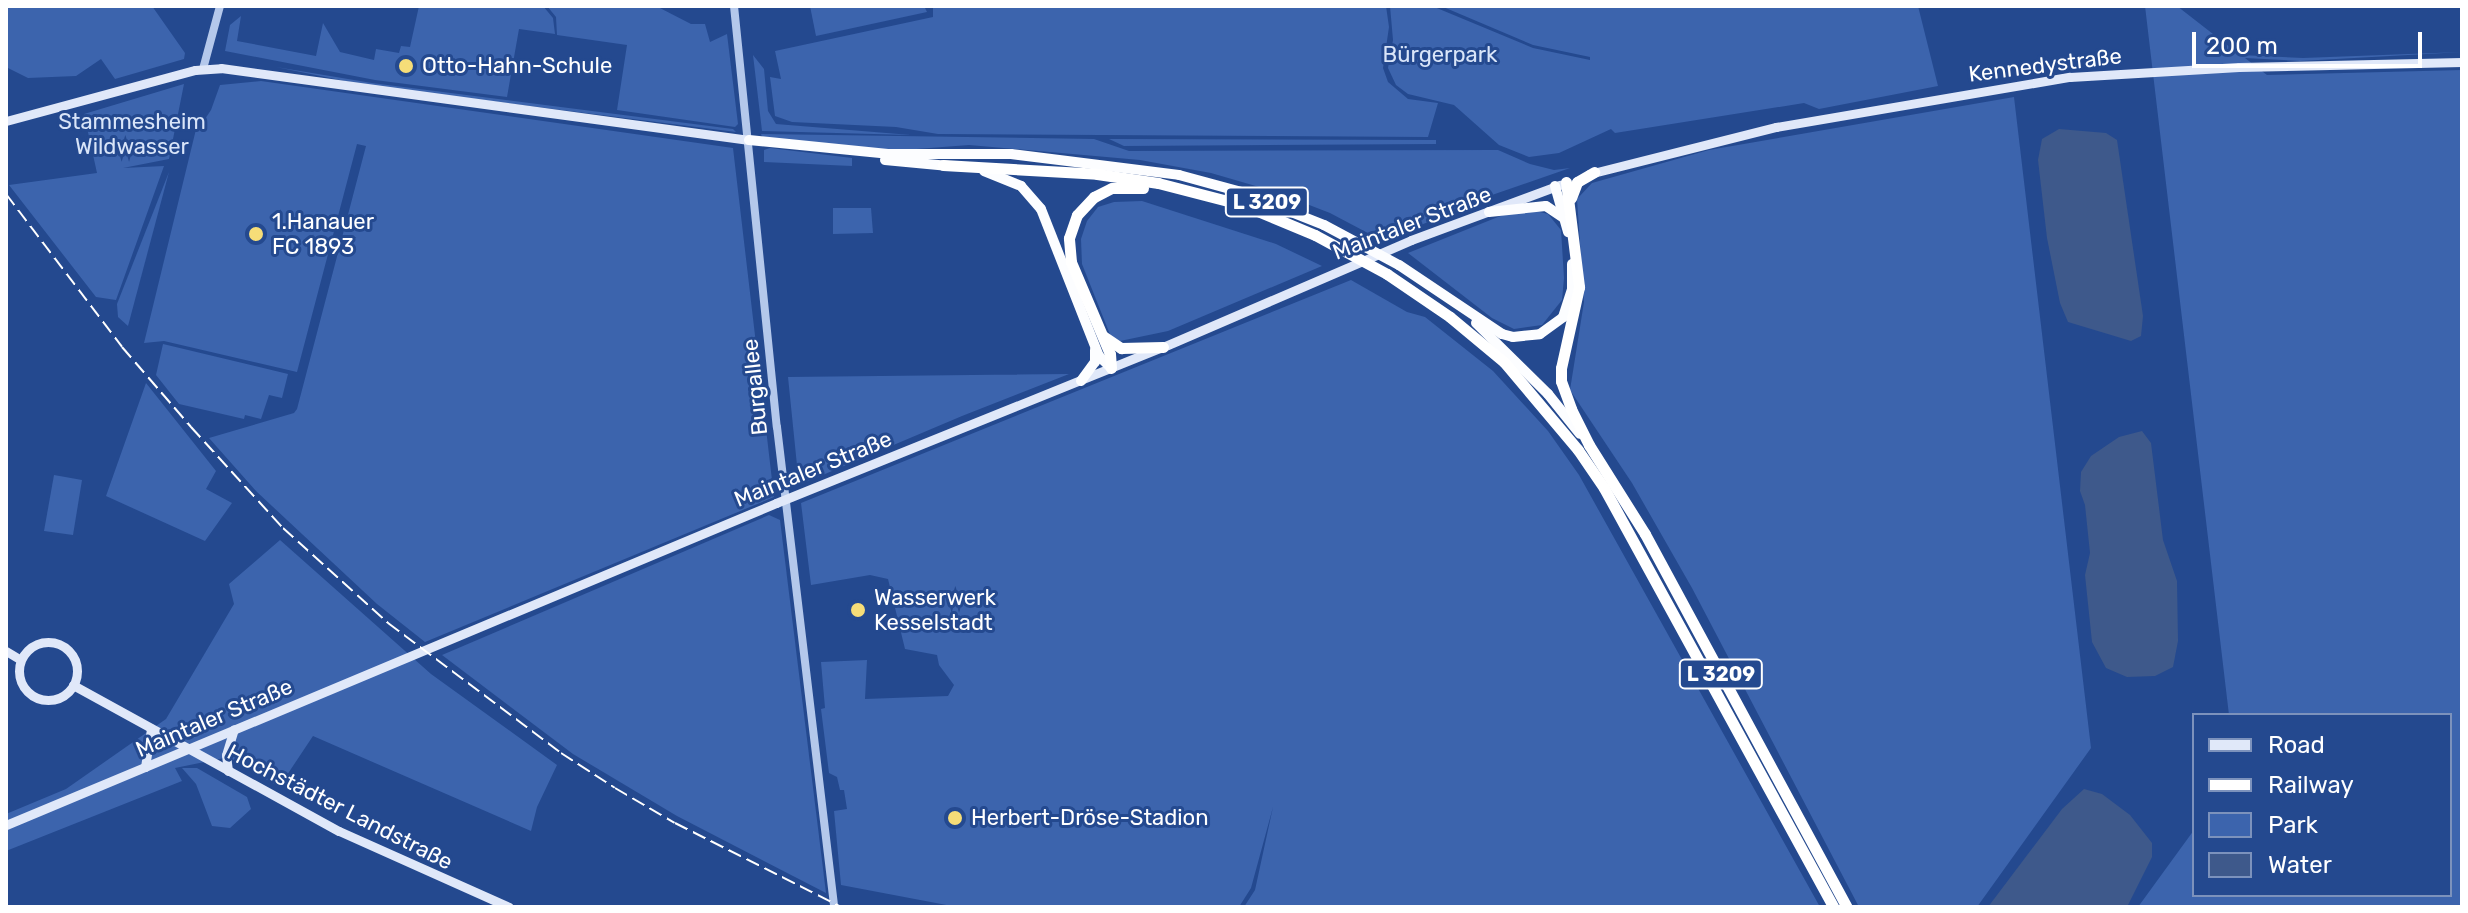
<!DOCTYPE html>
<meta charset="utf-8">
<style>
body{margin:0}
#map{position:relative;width:2468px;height:913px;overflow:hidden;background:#24498f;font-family:Rubik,sans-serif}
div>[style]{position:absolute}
.green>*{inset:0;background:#3c64ad}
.water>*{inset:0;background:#3e598b}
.tertiary>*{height:8px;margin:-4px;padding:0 4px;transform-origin:4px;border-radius:4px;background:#b4c8eb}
.secondary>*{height:9px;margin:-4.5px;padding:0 4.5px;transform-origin:4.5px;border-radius:4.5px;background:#e0e8f9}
.secondary>.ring{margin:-4.5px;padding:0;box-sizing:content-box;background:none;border:9px solid #e0e8f9;border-radius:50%}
.trunk>*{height:10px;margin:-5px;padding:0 5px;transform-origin:5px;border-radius:5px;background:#fcfdff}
.motorway>*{height:11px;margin:-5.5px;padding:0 5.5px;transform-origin:5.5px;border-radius:5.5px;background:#fff}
.rail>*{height:2px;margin-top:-1px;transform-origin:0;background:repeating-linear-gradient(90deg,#fff 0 14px,transparent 0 20px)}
.dots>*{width:22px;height:22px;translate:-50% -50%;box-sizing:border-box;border:4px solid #24498f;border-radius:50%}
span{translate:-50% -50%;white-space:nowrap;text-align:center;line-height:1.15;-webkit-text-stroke:6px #24498f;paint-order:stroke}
.shield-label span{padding:2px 6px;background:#24498f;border:2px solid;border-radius:6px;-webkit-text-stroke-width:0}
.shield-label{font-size:20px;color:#fff;font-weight:700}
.park-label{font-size:22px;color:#d9e5f9}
.street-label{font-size:22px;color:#fff}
.poi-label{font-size:22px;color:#fff}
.left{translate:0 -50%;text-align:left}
.frame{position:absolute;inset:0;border:8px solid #fff;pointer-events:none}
.legend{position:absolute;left:2192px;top:713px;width:260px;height:184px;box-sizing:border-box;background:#24498f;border:2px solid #7c92bc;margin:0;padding:10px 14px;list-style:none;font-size:24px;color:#fff}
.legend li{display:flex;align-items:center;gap:16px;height:40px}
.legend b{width:40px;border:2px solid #7c92bc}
.scale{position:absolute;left:2192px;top:32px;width:230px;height:36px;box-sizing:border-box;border:4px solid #fff;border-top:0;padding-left:10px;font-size:24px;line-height:28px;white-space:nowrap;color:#fff;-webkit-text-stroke:6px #24498f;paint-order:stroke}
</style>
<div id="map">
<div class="green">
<div style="clip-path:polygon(6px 6px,152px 6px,185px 53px,184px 59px,115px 79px,101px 59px,76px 76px,28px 78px,6px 67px)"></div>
<div style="clip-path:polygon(419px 6px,543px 6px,553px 18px,555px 34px,519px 29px,507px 97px,375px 80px,225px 51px,230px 25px,241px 16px,237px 41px,316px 56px,323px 23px,340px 52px,374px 60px,376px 49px,399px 53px,401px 46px,410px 47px)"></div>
<div style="clip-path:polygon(547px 6px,656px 6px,691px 24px,705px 24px,710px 42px,727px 34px,738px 124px,735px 127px,617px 110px,627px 45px,557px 35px,556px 17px)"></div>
<div style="clip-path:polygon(810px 6px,924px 6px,927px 12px,816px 36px)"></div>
<div style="clip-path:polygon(933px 6px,1386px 6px,1389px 27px,1383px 68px,1388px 82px,1408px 99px,1438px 103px,1428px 137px,938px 134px,896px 127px,792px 122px,775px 116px,770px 77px,781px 79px,775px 51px,933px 17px)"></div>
<div style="clip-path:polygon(1390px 6px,1432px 6px,1533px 48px,1590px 60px,1590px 57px,1533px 45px,1441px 6px,1918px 6px,1938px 86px,1819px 109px,1804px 103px,1615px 133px,1611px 129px,1559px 153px,1529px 157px,1499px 145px,1454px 105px,1408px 94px,1396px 85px,1388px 68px,1393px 40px)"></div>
<div style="clip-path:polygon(2145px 6px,2177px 6px,2240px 55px,2303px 58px,2462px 52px,2300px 61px,2245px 58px,2267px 75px,2462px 70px,2462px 907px,2138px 907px,2194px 830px,2194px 895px,2450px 895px,2450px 715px,2229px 715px)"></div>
<div style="clip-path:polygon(753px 55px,764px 69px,768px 111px,776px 124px,911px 135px,762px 131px)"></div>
<div style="clip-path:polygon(276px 67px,372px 83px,733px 129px,736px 132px,370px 86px)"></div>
<div style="clip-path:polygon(261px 81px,733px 148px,774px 497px,425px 642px,377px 604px,257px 492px,209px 438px,294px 413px,297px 409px,366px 146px,357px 144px,297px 372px,164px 341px,144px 343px,199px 117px,205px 119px,211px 110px,220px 85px)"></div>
<div style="clip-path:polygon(184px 84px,169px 159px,123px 168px,164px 166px,116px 300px,96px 297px,9px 185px,97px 173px,84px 114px)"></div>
<div style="clip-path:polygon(2014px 97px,2091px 748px,1977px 907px,1859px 907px,1692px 588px,1632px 483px,1570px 390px,1584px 302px,1577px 199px,1592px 183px,1709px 150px)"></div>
<div style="clip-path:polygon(761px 134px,1094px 139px,1129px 151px,1498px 150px,1530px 164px,1554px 170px,1570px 168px,1492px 195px,1383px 241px,1330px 213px,1273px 191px,1211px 173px,1140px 160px,969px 145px,890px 151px,762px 137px)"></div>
<div style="clip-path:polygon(1109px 139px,1436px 140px,1436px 144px,1124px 146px)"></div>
<div style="clip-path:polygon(770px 148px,852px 158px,852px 166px,764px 162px,764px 150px)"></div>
<div style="clip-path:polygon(169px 172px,128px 326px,118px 317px,117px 304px)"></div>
<div style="clip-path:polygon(1142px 201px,1276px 244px,1322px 266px,1168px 331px,1120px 341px,1111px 337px,1082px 264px,1081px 239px,1087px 221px,1098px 207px,1114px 202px)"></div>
<div style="clip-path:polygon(833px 208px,871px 208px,873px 233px,833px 234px)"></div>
<div style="clip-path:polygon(1536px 211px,1548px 214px,1561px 230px,1564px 278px,1562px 300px,1542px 325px,1514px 329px,1492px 318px,1408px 253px,1503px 215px)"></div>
<div style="clip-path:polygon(1351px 280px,1407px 312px,1425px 317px,1493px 371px,1548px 431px,1579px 475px,1820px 907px,1244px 907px,1255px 890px,1273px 807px,1251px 888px,1239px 907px,957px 907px,841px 885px,834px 811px,847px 809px,844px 790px,840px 790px,837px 777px,829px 773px,821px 709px,825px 708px,821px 662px,867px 660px,865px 699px,948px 696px,954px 685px,939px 665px,937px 655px,905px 649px,888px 579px,870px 575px,811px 585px,801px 503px)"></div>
<div style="clip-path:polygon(163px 344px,288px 374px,282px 398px,269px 395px,261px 419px,245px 415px,244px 419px,179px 404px,156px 375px)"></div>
<div style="clip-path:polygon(1069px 374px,962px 416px,799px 485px,788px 377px)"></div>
<div style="clip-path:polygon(146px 383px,216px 471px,206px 489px,232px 503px,205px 541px,106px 496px)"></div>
<div style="clip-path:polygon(54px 475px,82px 480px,73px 535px,44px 531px)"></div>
<div style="clip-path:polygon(769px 515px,780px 520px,826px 893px,677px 816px,573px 754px,442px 655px)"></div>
<div style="clip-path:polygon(280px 540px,431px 674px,557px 765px,537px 807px,531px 831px,313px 736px,279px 787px,229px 757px,175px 768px,182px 781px,6px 851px,6px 814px,66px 789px,166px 719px,234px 604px,229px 584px)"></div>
<div style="clip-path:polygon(182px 768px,197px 768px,247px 797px,251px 809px,230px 828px,212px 826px,196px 784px)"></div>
</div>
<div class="water">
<div style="clip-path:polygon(2059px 129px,2106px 133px,2117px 140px,2143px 316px,2141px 336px,2131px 341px,2068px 322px,2060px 303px,2047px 238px,2038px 160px,2042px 139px)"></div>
<div style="clip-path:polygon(2142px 431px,2151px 443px,2163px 540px,2177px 581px,2178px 641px,2173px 667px,2155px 676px,2127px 677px,2106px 668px,2092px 642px,2085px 575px,2090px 553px,2085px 505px,2080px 491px,2081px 472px,2091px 456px,2119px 437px)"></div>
<div style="clip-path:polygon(2084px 789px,2102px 794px,2130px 815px,2152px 843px,2152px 857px,2128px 905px,1988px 907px,2062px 809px)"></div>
</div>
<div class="tertiary">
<div style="left:734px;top:6px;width:423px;rotate:84.2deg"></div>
<div style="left:777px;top:427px;width:483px;rotate:83.2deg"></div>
<div style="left:203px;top:69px;width:65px;rotate:-74.9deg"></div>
</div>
<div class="secondary">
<div style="left:6px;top:121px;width:196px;rotate:-15.1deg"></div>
<div style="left:195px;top:70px;width:26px;rotate:-4deg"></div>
<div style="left:221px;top:68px;width:533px;rotate:7.77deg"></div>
<div style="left:1589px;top:174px;width:193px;rotate:-14.1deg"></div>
<div style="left:1776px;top:127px;width:298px;rotate:-9.7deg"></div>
<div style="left:2070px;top:77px;width:169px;rotate:-3.4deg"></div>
<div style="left:2239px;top:67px;width:223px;rotate:-1.3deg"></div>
<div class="ring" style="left:19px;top:642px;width:49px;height:49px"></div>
<div style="left:6px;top:651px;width:17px;rotate:31deg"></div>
<div style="left:73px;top:685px;width:303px;rotate:28.8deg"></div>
<div style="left:339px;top:831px;width:186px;rotate:24.1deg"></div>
<div style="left:145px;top:767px;width:39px;rotate:-81deg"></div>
<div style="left:228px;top:771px;width:16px;rotate:-97deg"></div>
<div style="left:226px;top:755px;width:27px;rotate:-73deg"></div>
<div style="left:6px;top:825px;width:835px;rotate:-22.69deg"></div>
<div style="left:776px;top:503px;width:417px;rotate:-22deg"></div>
<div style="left:1163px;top:347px;width:270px;rotate:-23.3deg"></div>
<div style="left:1411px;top:240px;width:159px;rotate:-20.3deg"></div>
</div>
<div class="trunk">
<div style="left:749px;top:140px;width:142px;rotate:5.7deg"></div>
<div style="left:890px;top:154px;width:121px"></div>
<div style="left:1011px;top:154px;width:169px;rotate:7.1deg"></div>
<div style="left:1179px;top:175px;width:64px;rotate:15.3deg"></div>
<div style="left:1241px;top:192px;width:89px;rotate:21.7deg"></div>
<div style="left:1324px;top:225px;width:85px;rotate:28.1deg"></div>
<div style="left:1399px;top:265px;width:124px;rotate:33.8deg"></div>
<div style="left:1502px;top:334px;width:11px;rotate:15deg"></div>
<div style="left:1513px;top:337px;width:27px;rotate:-6deg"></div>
<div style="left:1540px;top:334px;width:29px;rotate:-36deg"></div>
<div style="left:1563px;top:317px;width:28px;rotate:-72deg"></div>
<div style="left:1572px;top:290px;width:26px;rotate:-90deg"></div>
<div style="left:885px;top:160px;width:64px;rotate:5.4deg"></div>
<div style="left:984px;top:171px;width:40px;rotate:22deg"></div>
<div style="left:1021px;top:186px;width:30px;rotate:49deg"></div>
<div style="left:1041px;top:209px;width:158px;rotate:68.5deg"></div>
<div style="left:1099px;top:356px;width:17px;rotate:45deg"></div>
<div style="left:1555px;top:186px;width:48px;rotate:74.2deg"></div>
<div style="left:1489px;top:212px;width:57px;rotate:-6deg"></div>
<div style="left:1546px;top:206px;width:22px;rotate:34deg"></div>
<div style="left:1476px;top:323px;width:101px;rotate:44.6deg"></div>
<div style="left:1548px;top:394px;width:51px;rotate:51.3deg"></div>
<div style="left:1081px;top:381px;width:24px;rotate:-54deg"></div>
<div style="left:1095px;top:362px;width:12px;rotate:-90deg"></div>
</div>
<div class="motorway">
<div style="left:943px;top:165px;width:154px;rotate:3.3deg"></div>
<div style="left:1097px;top:174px;width:62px;rotate:8.4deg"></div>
<div style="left:1158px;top:183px;width:88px;rotate:14.5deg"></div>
<div style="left:1243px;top:205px;width:78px;rotate:22.6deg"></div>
<div style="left:1315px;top:235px;width:82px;rotate:28.4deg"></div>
<div style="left:1387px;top:274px;width:76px;rotate:34.3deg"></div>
<div style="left:1450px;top:317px;width:70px;rotate:39.8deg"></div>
<div style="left:1504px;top:362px;width:115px;rotate:49.9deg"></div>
<div style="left:1578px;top:450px;width:46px;rotate:55.6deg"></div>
<div style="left:1604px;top:488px;width:477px;rotate:61.3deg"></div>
<div style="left:1566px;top:182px;width:106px;rotate:82.9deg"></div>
<div style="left:1579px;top:287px;width:83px;rotate:102.5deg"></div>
<div style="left:1561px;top:368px;width:13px;rotate:90deg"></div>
<div style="left:1561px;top:381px;width:30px;rotate:70deg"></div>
<div style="left:1571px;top:409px;width:40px;rotate:63.4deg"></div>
<div style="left:1589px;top:445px;width:105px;rotate:57.8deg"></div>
<div style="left:1645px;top:534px;width:424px;rotate:61.6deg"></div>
<div style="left:1571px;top:198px;width:17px;rotate:-69deg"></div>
<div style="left:1577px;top:182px;width:20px;rotate:-30deg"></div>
<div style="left:1103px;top:336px;width:22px;rotate:34deg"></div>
<div style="left:1121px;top:348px;width:42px;rotate:-1.4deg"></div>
<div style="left:1111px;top:368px;width:14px;rotate:-94deg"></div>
<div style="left:1110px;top:354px;width:100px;rotate:-113deg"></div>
<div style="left:1071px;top:262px;width:24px;rotate:-95deg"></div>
<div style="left:1069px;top:238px;width:24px;rotate:-71deg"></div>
<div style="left:1077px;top:215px;width:25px;rotate:-47deg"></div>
<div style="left:1094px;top:197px;width:20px;rotate:-27deg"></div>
<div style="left:1112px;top:188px;width:31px"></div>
</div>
<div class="rail">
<div style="left:6px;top:194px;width:192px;rotate:52.8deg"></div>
<div style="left:122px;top:347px;width:106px;rotate:49.2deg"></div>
<div style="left:191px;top:427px;width:137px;rotate:47.7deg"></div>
<div style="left:283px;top:528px;width:142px;rotate:42.1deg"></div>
<div style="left:388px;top:623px;width:216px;rotate:36.9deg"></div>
<div style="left:561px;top:753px;width:64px;rotate:32.9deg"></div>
<div style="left:615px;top:788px;width:69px;rotate:30.3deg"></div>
<div style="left:675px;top:823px;width:186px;rotate:26.8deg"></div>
</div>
<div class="dots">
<div style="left:406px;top:66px;background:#f6dd78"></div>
<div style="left:256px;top:234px;background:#f6dd78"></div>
<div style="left:858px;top:610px;background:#f6dd78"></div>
<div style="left:955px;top:818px;background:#f6dd78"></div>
</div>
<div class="shield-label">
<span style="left:1267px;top:202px">L 3209</span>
<span style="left:1721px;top:674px">L 3209</span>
</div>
<div class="park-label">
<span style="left:1440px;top:55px">Bürgerpark</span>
<span style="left:132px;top:134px">Stammesheim<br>Wildwasser</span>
</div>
<div class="street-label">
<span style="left:2045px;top:65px;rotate:-7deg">Kennedystraße</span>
<span style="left:1412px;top:223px;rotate:-21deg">Maintaler Straße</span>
<span style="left:755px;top:387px;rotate:-96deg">Burgallee</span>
<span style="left:813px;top:469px;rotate:-22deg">Maintaler Straße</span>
<span style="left:214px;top:718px;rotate:-23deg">Maintaler Straße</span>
<span style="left:340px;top:807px;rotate:27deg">Hochstädter Landstraße</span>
</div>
<div class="poi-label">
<span class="left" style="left:422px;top:66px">Otto-Hahn-Schule</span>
<span class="left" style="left:272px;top:234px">1.Hanauer<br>FC 1893</span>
<span class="left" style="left:874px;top:610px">Wasserwerk<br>Kesselstadt</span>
<span class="left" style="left:971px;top:818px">Herbert-Dröse-Stadion</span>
</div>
<div class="frame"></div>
<ul class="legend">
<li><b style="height:10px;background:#e0e8f9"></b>Road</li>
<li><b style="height:10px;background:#fff"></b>Railway</li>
<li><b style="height:22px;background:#3c64ad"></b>Park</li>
<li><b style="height:22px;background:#3e598b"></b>Water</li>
</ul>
<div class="scale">200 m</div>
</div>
